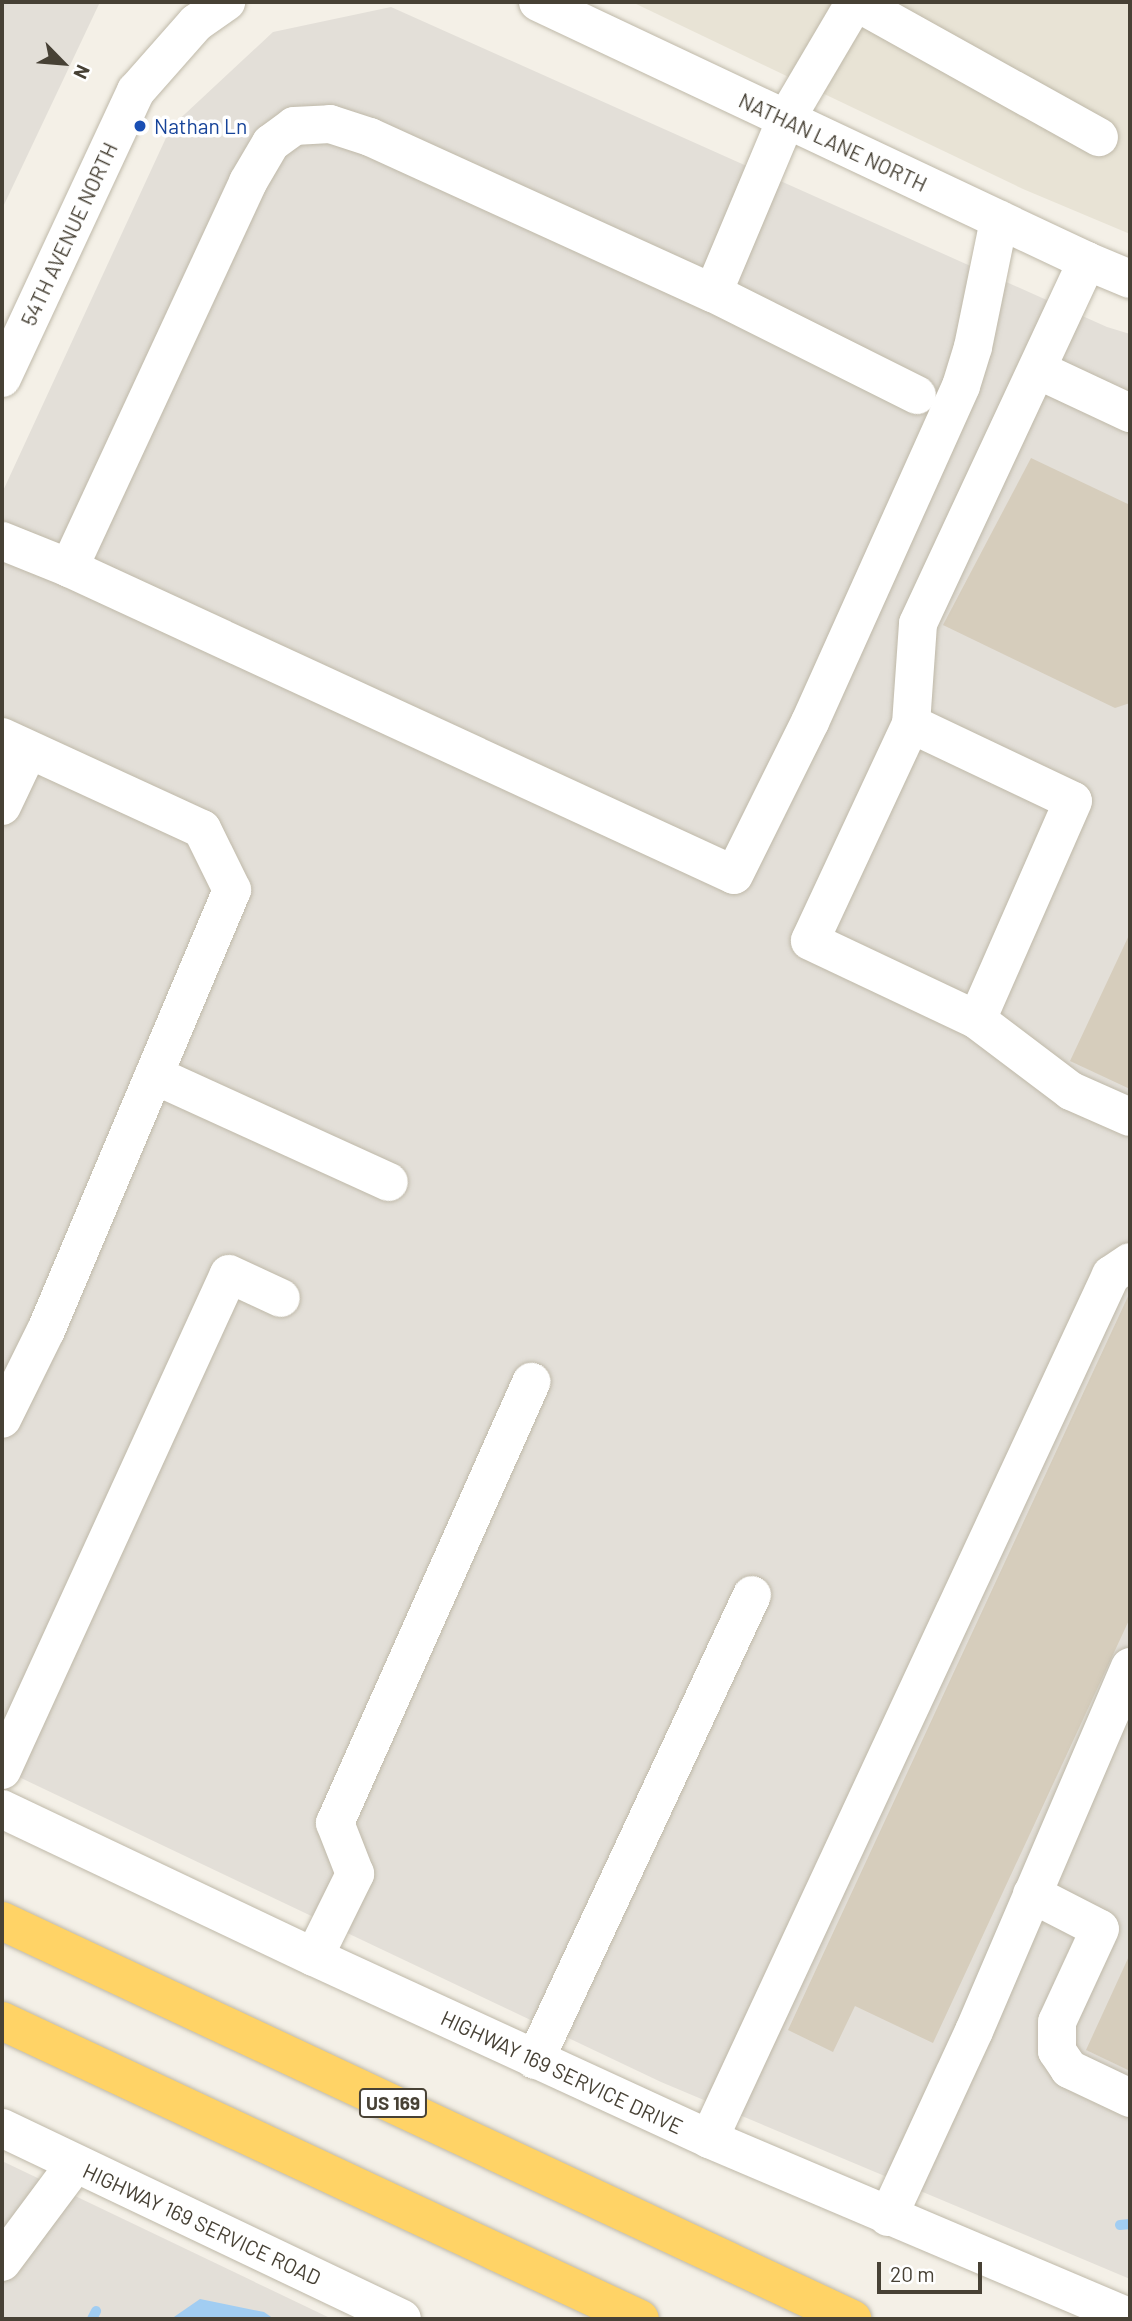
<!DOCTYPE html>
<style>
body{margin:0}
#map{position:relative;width:1132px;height:2321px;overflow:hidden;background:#f4f0e7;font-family:Barlow,sans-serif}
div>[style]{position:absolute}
.residential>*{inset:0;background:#e8e3d5}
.industrial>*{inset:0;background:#e3dfd8}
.water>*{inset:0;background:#a1cdf2}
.stream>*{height:10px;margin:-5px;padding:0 5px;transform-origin:5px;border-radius:5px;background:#a1cdf2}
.building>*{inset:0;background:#d6cdbc}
.roads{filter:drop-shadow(0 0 2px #bfb9a9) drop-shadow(0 0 2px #bfb9a9)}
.minor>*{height:38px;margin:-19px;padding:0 19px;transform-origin:19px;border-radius:19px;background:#fff}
.highway>*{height:38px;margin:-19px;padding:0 19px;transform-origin:19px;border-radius:19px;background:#ffd366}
.dots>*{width:19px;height:19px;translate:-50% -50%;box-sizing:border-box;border:4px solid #fff;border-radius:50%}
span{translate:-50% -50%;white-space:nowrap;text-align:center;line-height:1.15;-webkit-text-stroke:7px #fff;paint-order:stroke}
.shield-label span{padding:2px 5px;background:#fff;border:2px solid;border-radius:5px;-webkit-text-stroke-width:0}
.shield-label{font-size:19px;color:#474135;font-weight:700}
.transit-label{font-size:21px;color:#164399}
.left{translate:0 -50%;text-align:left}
.street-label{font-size:21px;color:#474135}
.frame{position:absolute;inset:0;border:4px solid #474135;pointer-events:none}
.north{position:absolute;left:28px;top:28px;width:70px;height:70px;-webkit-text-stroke:5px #fff;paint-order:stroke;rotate:115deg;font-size:19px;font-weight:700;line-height:28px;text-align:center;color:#474135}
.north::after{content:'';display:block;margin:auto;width:24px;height:32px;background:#474135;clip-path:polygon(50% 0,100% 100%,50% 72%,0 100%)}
.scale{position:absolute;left:877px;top:2262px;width:105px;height:32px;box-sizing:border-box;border:4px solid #474135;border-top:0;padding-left:9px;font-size:21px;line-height:24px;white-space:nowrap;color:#474135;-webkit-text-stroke:5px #fff;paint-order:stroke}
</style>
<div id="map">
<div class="residential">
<div style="clip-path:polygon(632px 2px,1130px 2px,1130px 234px,1023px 189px)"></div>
</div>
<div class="industrial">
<div style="clip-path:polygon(2px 2px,100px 2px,2px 209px)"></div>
<div style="clip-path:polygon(391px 7px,1107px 327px,1130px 334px,1130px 2279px,661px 2082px,2px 1769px,2px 493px,171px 127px,273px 32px)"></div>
<div style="clip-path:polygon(2px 2161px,332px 2319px,2px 2319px)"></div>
</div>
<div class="water">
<div style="clip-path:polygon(200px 2299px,264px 2312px,274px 2319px,171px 2319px)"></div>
</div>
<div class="stream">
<div style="left:1120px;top:2225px;width:10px;rotate:-6deg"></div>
<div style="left:92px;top:2319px;width:9px;rotate:-63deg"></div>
</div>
<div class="building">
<div style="clip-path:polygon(1031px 458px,1130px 505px,1130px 703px,1115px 708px,943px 625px)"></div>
<div style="clip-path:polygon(1130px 933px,1130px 1089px,1070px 1061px)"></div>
<div style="clip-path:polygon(1130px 1292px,1130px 1618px,933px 2043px,855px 2006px,833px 2052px,788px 2030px)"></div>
<div style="clip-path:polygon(1130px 1954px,1130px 2071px,1086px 2050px)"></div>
</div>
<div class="roads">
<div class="minor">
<div style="left:538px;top:2px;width:607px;rotate:25.26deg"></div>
<div style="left:1087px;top:261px;width:47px;rotate:22.7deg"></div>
<div style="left:856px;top:2px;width:278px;rotate:29.1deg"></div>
<div style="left:1087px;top:261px;width:400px;rotate:115deg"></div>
<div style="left:918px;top:624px;width:100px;rotate:94deg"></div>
<div style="left:911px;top:724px;width:239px;rotate:115deg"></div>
<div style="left:810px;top:941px;width:185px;rotate:25.3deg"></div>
<div style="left:977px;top:1020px;width:118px;rotate:37.1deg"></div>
<div style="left:1071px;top:1091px;width:64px;rotate:23.8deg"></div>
<div style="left:713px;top:293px;width:228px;rotate:26.6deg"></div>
<div style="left:1038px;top:370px;width:102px;rotate:25.1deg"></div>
<div style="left:2px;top:378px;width:317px;rotate:-65deg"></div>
<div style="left:136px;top:91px;width:91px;rotate:-48.6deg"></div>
<div style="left:196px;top:23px;width:37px;rotate:-35deg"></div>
<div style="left:2px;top:541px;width:72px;rotate:21.9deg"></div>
<div style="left:69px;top:568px;width:425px;rotate:-65.1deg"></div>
<div style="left:248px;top:182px;width:45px;rotate:-59.5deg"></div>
<div style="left:271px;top:143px;width:29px;rotate:-36deg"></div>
<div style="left:294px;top:126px;width:36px;rotate:-3deg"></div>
<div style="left:330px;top:124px;width:42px;rotate:18deg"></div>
<div style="left:370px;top:137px;width:377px;rotate:24.5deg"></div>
<div style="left:713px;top:293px;width:189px;rotate:-67.2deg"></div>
<div style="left:786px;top:119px;width:136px;rotate:-59.5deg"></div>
<div style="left:69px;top:568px;width:732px;rotate:24.78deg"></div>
<div style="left:734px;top:875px;width:171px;rotate:-63.6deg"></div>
<div style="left:810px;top:722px;width:368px;rotate:-65.8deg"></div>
<div style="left:961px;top:386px;width:41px;rotate:-72.9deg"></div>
<div style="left:973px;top:347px;width:130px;rotate:-78.4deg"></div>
<div style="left:911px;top:724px;width:179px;rotate:25.4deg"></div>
<div style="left:1073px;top:801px;width:239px;rotate:113.7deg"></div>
<div style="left:2px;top:737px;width:220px;rotate:24.7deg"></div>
<div style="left:202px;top:829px;width:68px;rotate:63.8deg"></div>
<div style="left:232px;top:890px;width:478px;rotate:112.9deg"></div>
<div style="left:46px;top:1330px;width:99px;rotate:116.3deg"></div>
<div style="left:2px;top:806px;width:61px;rotate:-64.7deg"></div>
<div style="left:154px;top:1075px;width:258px;rotate:24.5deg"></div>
<div style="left:2px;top:1770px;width:545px;rotate:-65.41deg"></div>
<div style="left:229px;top:1274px;width:57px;rotate:24.8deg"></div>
<div style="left:2px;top:1809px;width:345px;rotate:25.4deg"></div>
<div style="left:314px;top:1957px;width:435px;rotate:24.7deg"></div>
<div style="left:709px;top:2139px;width:457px;rotate:23deg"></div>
<div style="left:1032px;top:1894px;width:76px;rotate:27.2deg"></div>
<div style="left:1100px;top:1929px;width:102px;rotate:114.8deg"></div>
<div style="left:1057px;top:2022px;width:29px;rotate:90deg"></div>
<div style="left:1057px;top:2051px;width:22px;rotate:56deg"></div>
<div style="left:1069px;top:2069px;width:68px;rotate:25.4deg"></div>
<div style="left:314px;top:1957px;width:93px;rotate:-63.7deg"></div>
<div style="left:355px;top:1874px;width:55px;rotate:-111.4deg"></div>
<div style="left:335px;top:1823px;width:483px;rotate:-66deg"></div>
<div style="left:535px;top:2060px;width:513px;rotate:-64.98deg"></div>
<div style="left:2px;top:2128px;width:443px;rotate:25.5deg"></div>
<div style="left:709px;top:2139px;width:953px;rotate:-65.05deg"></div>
<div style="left:1111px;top:1275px;width:23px;rotate:-34deg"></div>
<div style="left:888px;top:2217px;width:205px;rotate:-65.2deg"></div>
<div style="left:974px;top:2031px;width:396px;rotate:-66.8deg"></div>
<div style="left:2px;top:2262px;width:122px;rotate:-53.3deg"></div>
</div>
<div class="highway">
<div style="left:2px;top:1921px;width:939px;rotate:25.09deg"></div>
<div style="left:2px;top:2021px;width:704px;rotate:25.04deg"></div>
</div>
</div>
<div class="dots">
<div style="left:140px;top:126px;background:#1a4fb4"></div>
</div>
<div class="shield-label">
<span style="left:393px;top:2103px">US 169</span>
</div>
<div class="transit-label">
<span class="left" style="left:154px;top:126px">Nathan Ln</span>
</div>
<div class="street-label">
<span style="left:833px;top:142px;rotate:25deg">NATHAN LANE NORTH</span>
<span style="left:69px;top:234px;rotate:-65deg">54TH AVENUE NORTH</span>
<span style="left:562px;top:2072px;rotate:25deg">HIGHWAY 169 SERVICE DRIVE</span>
<span style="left:202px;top:2224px;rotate:25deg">HIGHWAY 169 SERVICE ROAD</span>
</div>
<div class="frame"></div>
<div class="north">N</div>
<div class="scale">20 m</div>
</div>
